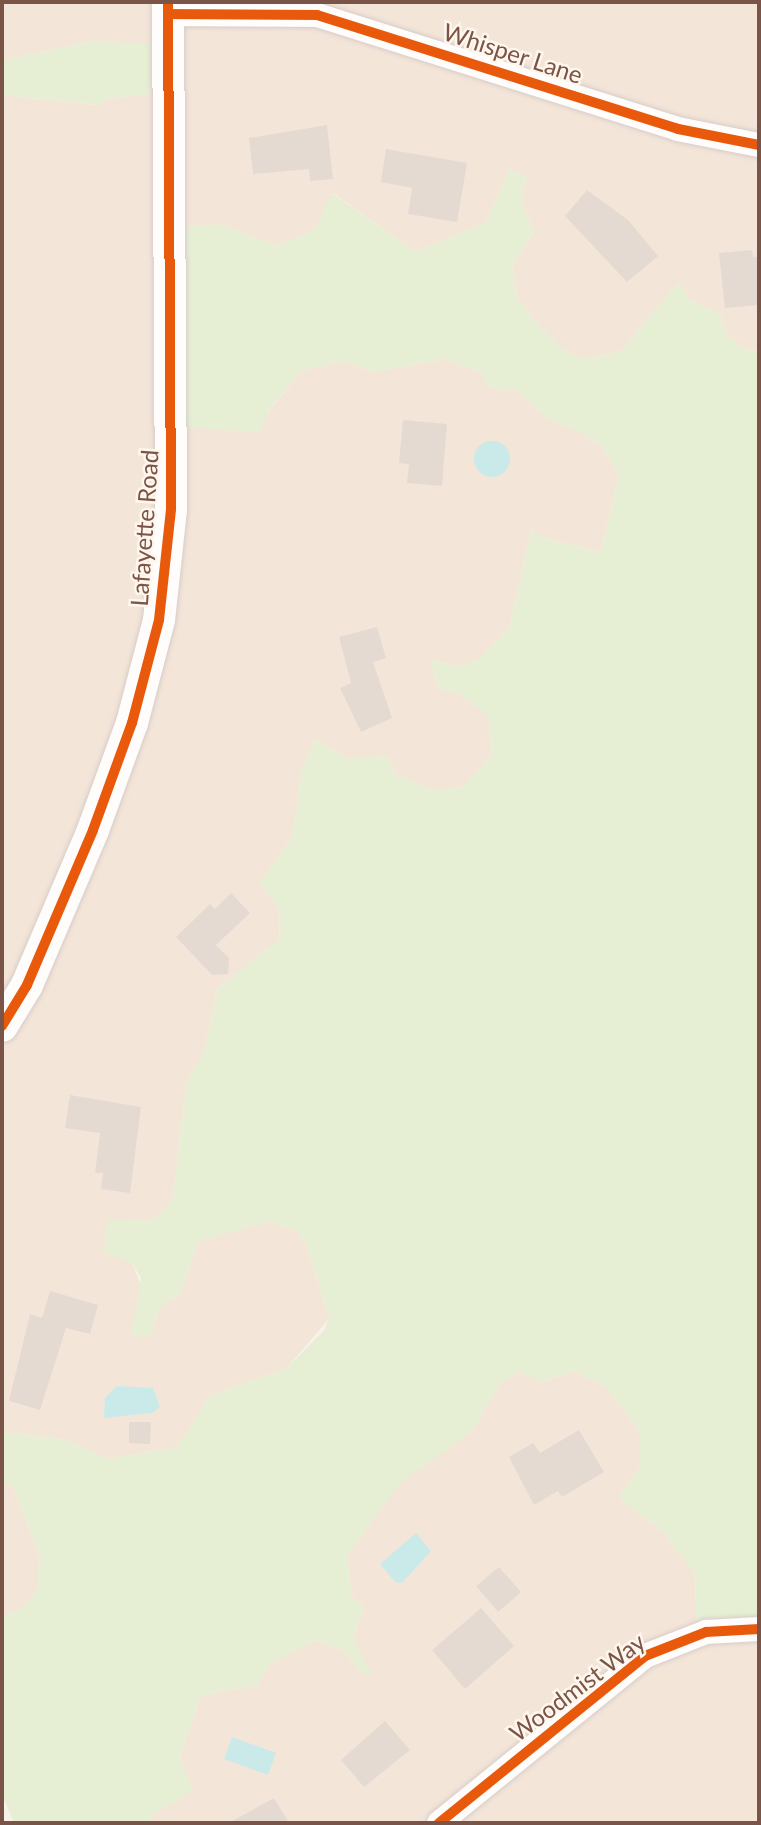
<!DOCTYPE html>
<style>
body{margin:0}
#map{position:relative;width:761px;height:1825px;overflow:hidden;background:#f8f2eb;font-family:Lato,sans-serif}
div>[style]{position:absolute}
.residential>*{inset:0;background:#f4e5d9}
.green>*{inset:0;background:#e6efd4}
.water>*{inset:0;background:#caeaea}
.round{border-radius:50%}
.building>*{inset:0;background:#e5dad2}
.roads{filter:drop-shadow(0 0 2px #d7cdc8) drop-shadow(0 0 2px #d7cdc8)}
.minor>*{height:24px;margin:-12px;padding:0 12px;transform-origin:12px;border-radius:12px;background:#fefdfc}
.tertiary>*{height:32px;margin:-16px;padding:0 16px;transform-origin:16px;border-radius:16px;background:#fefdfc}
.cycleway>*{height:10px;margin:-5px;padding:0 5px;transform-origin:5px;border-radius:5px;background:#e8590c}
span{translate:-50% -50%;white-space:nowrap;text-align:center;line-height:1.15;-webkit-text-stroke:5px #fff6ed;paint-order:stroke}
.street-label{font-size:24px;color:#7a5547}
.frame{position:absolute;inset:0;border:4px solid #7a5547;pointer-events:none}
</style>
<div id="map">
<div class="residential">
<div style="clip-path:polygon(2px 2px,759px 2px,759px 351px,743px 349px,727px 336px,720px 314px,691px 301px,678px 283px,621px 351px,582px 360px,560px 348px,516px 299px,513px 264px,534px 231px,521px 203px,526px 176px,509px 169px,486px 223px,415px 252px,333px 193px,315px 230px,277px 246px,219px 224px,267px 413px,302px 370px,347px 361px,371px 372px,446px 359px,482px 373px,488px 387px,518px 391px,549px 419px,581px 432px,601px 446px,619px 474px,601px 552px,543px 538px,532px 529px,509px 628px,477px 661px,459px 666px,431px 660px,438px 688px,460px 693px,488px 716px,492px 756px,463px 787px,433px 791px,395px 774px,387px 756px,347px 759px,316px 739px,302px 768px,293px 835px,260px 883px,278px 906px,280px 939px,217px 989px,204px 1053px,186px 1083px,173px 1198px,132px 1263px,143px 1290px,131px 1334px,151px 1335px,158px 1310px,182px 1291px,198px 1241px,269px 1221px,296px 1231px,307px 1245px,329px 1319px,287px 1368px,210px 1396px,178px 1447px,107px 1459px,67px 1440px,2px 1432px,2px 95px,97px 105px,106px 99px,157px 93px,93px 41px,2px 61px)"></div>
<div style="clip-path:polygon(520px 1371px,541px 1382px,574px 1371px,605px 1386px,640px 1432px,640px 1466px,619px 1498px,663px 1532px,695px 1573px,697px 1644px,759px 1642px,759px 1823px,150px 1823px,153px 1814px,193px 1790px,179px 1758px,201px 1695px,257px 1685px,271px 1663px,316px 1640px,343px 1650px,362px 1673px,353px 1638px,364px 1608px,351px 1595px,347px 1555px,401px 1481px,471px 1432px,501px 1382px)"></div>
<div style="clip-path:polygon(2px 1480px,14px 1489px,39px 1554px,38px 1589px,24px 1606px,2px 1617px)"></div>
</div>
<div class="green">
<div style="clip-path:polygon(93px 41px,158px 44px,157px 93px,106px 99px,98px 105px,2px 95px,2px 61px)"></div>
<div style="clip-path:polygon(509px 169px,526px 176px,521px 203px,534px 231px,513px 264px,516px 299px,560px 348px,582px 360px,621px 351px,678px 283px,691px 301px,720px 314px,727px 336px,743px 349px,759px 351px,759px 1642px,697px 1645px,695px 1573px,663px 1532px,619px 1498px,640px 1466px,640px 1432px,605px 1386px,574px 1371px,540px 1382px,520px 1371px,501px 1382px,471px 1432px,401px 1482px,347px 1555px,351px 1595px,364px 1608px,353px 1638px,372px 1675px,362px 1673px,343px 1650px,316px 1640px,271px 1663px,257px 1685px,201px 1695px,179px 1758px,194px 1790px,153px 1814px,150px 1823px,14px 1823px,2px 1794px,2px 1617px,24px 1606px,38px 1589px,39px 1554px,14px 1489px,2px 1480px,2px 1432px,67px 1440px,107px 1459px,178px 1447px,210px 1396px,287px 1368px,324px 1330px,329px 1319px,307px 1245px,296px 1231px,270px 1221px,198px 1241px,182px 1291px,158px 1310px,151px 1335px,131px 1335px,141px 1278px,132px 1263px,104px 1252px,107px 1220px,156px 1219px,173px 1198px,186px 1083px,204px 1053px,217px 989px,280px 939px,278px 906px,260px 883px,293px 835px,302px 768px,316px 739px,347px 759px,387px 756px,395px 774px,433px 791px,463px 787px,492px 756px,488px 716px,460px 693px,438px 688px,431px 660px,459px 666px,477px 661px,509px 628px,532px 529px,543px 538px,601px 552px,619px 474px,601px 446px,581px 432px,549px 419px,518px 391px,487px 387px,482px 373px,446px 359px,371px 372px,347px 361px,302px 370px,267px 412px,260px 432px,172px 426px,170px 227px,219px 224px,277px 246px,315px 230px,332px 193px,415px 252px,486px 223px)"></div>
</div>
<div class="water">
<div class="round" style="left:474px;top:441px;width:36px;height:36px"></div>
<div style="clip-path:polygon(117px 1386px,153px 1388px,160px 1407px,152px 1413px,104px 1418px,105px 1398px)"></div>
<div style="clip-path:polygon(416px 1533px,431px 1551px,402px 1583px,395px 1582px,380px 1564px)"></div>
<div style="clip-path:polygon(232px 1737px,276px 1753px,268px 1775px,224px 1759px)"></div>
</div>
<div class="building">
<div style="clip-path:polygon(327px 125px,333px 179px,310px 181px,309px 169px,253px 174px,249px 138px)"></div>
<div style="clip-path:polygon(386px 149px,467px 163px,457px 222px,408px 214px,412px 188px,381px 182px)"></div>
<div style="clip-path:polygon(587px 190px,628px 220px,658px 256px,627px 282px,565px 216px)"></div>
<div style="clip-path:polygon(752px 250px,753px 257px,759px 257px,759px 305px,725px 308px,719px 253px)"></div>
<div style="clip-path:polygon(403px 420px,447px 424px,442px 486px,407px 483px,409px 464px,399px 463px)"></div>
<div style="clip-path:polygon(377px 627px,386px 658px,373px 662px,392px 718px,361px 732px,340px 688px,351px 683px,339px 637px)"></div>
<div style="clip-path:polygon(231px 893px,250px 913px,216px 945px,229px 958px,228px 974px,212px 975px,176px 937px,210px 904px,215px 909px)"></div>
<div style="clip-path:polygon(70px 1095px,141px 1107px,130px 1193px,101px 1189px,103px 1173px,95px 1173px,100px 1133px,65px 1128px)"></div>
<div style="clip-path:polygon(50px 1291px,98px 1305px,90px 1334px,66px 1328px,40px 1410px,9px 1401px,30px 1314px,42px 1318px)"></div>
<div style="clip-path:polygon(129px 1422px,151px 1422px,150px 1444px,129px 1443px)"></div>
<div style="clip-path:polygon(579px 1430px,604px 1472px,562px 1497px,558px 1491px,534px 1505px,509px 1457px,533px 1443px,540px 1453px)"></div>
<div style="clip-path:polygon(499px 1567px,521px 1592px,498px 1612px,476px 1586px)"></div>
<div style="clip-path:polygon(481px 1608px,514px 1646px,465px 1689px,432px 1650px)"></div>
<div style="clip-path:polygon(385px 1721px,410px 1750px,364px 1787px,341px 1760px)"></div>
<div style="clip-path:polygon(274px 1798px,289px 1823px,229px 1823px)"></div>
</div>
<div class="roads">
<div class="minor">
<div style="left:168px;top:14px;width:149px;rotate:0.4deg"></div>
<div style="left:317px;top:15px;width:379px;rotate:17.5deg"></div>
<div style="left:678px;top:129px;width:83px;rotate:11.2deg"></div>
<div style="left:439px;top:1823px;width:265px;rotate:-39deg"></div>
<div style="left:645px;top:1656px;width:66px;rotate:-21.5deg"></div>
<div style="left:706px;top:1632px;width:53px;rotate:-3.2deg"></div>
</div>
<div class="tertiary">
<div style="left:2px;top:1026px;width:48px;rotate:-58.6deg"></div>
<div style="left:27px;top:985px;width:168px;rotate:-66.9deg"></div>
<div style="left:93px;top:830px;width:114px;rotate:-70deg"></div>
<div style="left:132px;top:723px;width:106px;rotate:-75.3deg"></div>
<div style="left:159px;top:620px;width:112px;rotate:-83.8deg"></div>
<div style="left:171px;top:509px;width:507px;rotate:-90.34deg"></div>
</div>
</div>
<div class="cycleway">
<div style="left:168px;top:14px;width:149px;rotate:0.4deg"></div>
<div style="left:317px;top:15px;width:379px;rotate:17.5deg"></div>
<div style="left:678px;top:129px;width:83px;rotate:11.2deg"></div>
<div style="left:2px;top:1026px;width:48px;rotate:-58.6deg"></div>
<div style="left:27px;top:985px;width:168px;rotate:-66.9deg"></div>
<div style="left:93px;top:830px;width:114px;rotate:-70deg"></div>
<div style="left:132px;top:723px;width:106px;rotate:-75.3deg"></div>
<div style="left:159px;top:620px;width:112px;rotate:-83.8deg"></div>
<div style="left:171px;top:509px;width:507px;rotate:-90.34deg"></div>
<div style="left:439px;top:1823px;width:265px;rotate:-39deg"></div>
<div style="left:645px;top:1656px;width:66px;rotate:-21.5deg"></div>
<div style="left:706px;top:1632px;width:53px;rotate:-3.2deg"></div>
</div>
<div class="street-label">
<span style="left:513px;top:53px;rotate:18deg">Whisper Lane</span>
<span style="left:144px;top:528px;rotate:-86deg">Lafayette Road</span>
<span style="left:577px;top:1687px;rotate:-37deg">Woodmist Way</span>
</div>
<div class="frame"></div>
</div>
